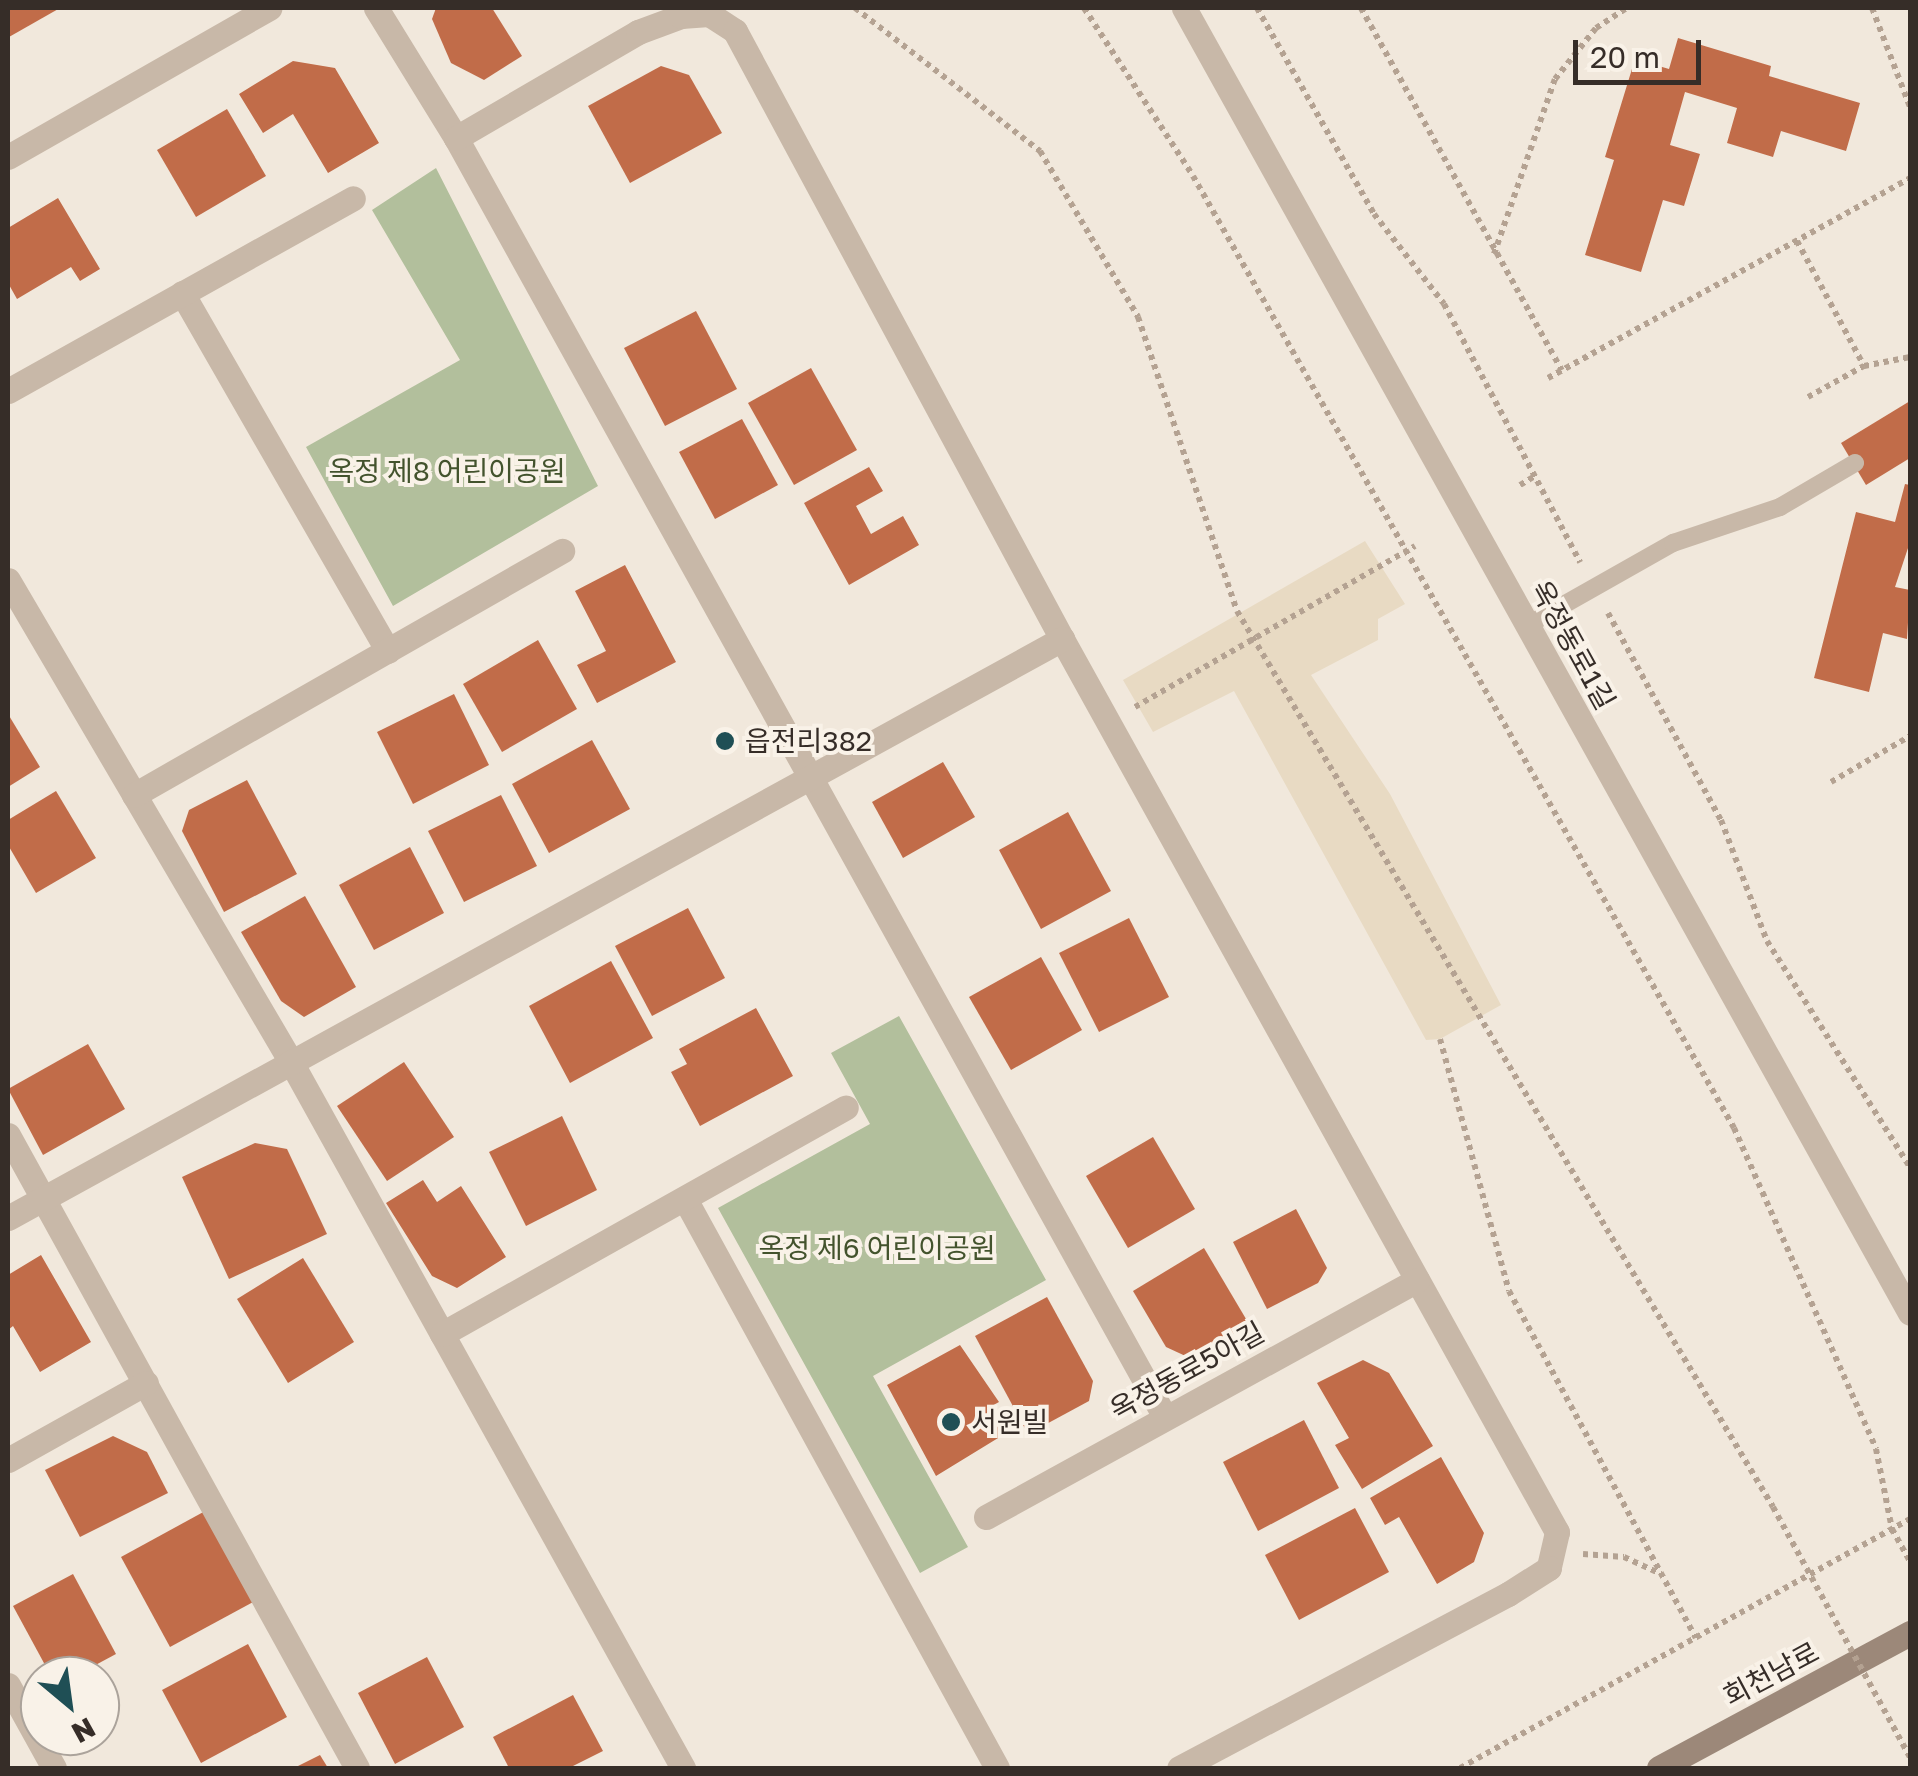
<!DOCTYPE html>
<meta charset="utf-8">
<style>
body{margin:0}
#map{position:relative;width:1918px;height:1776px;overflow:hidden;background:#f1e8dc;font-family:"Golos Text","Noto Sans KR",sans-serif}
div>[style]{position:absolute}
.green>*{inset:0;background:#b2bf9c}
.plaza>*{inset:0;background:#e8dac3}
.building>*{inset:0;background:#c16c49}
.path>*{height:6px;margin-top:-3px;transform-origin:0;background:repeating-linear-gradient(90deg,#b4a292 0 5px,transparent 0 10px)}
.lane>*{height:18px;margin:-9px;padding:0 9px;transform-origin:9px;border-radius:9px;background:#c8b8a8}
.street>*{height:25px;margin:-12.5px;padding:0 12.5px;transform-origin:12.5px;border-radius:12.5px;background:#c8b8a8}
.secondary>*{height:25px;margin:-12.5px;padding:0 12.5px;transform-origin:12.5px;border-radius:12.5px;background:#9c8879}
.path-bridge>*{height:6px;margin-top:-3px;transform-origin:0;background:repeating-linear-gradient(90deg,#b4a292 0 5px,transparent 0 10px)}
.dots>*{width:28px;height:28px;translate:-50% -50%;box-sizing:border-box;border:5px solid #f9f2e8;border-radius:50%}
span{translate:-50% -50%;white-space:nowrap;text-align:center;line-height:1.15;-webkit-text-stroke:8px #f9f2e8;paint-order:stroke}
.park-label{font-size:28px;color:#43532d}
.street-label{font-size:28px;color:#362d28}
.poi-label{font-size:28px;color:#362d28}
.left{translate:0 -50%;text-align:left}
.frame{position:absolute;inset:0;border:10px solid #362d28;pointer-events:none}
.north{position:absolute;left:20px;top:1656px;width:100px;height:100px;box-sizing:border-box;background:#f9f2e8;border:2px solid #aba39b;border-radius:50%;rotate:151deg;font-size:28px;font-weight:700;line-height:40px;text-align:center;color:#362d28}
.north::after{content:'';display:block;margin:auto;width:35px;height:45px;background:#1f4f55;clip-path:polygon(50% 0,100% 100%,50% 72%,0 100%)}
.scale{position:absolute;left:1573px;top:40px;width:128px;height:45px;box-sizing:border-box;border:5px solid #362d28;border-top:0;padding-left:12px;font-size:30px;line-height:35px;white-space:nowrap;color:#362d28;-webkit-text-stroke:8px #f9f2e8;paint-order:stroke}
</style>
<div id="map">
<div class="green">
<div style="clip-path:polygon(436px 168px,598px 486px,393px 606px,306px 447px,460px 360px,372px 210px)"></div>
<div style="clip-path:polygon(899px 1016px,1046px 1280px,873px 1376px,968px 1547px,920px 1573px,718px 1208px,870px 1124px,831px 1053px)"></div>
</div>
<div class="plaza">
<div style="clip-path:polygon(1365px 541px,1405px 604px,1378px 619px,1378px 640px,1311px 675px,1390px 794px,1501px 1005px,1440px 1039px,1426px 1040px,1234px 691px,1153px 732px,1123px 680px)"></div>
</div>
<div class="building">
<div style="clip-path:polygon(8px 8px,60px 8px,9px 37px)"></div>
<div style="clip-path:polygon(436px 8px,492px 8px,522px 56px,484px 80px,451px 63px,432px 19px)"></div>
<div style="clip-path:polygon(1678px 38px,1771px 66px,1769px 76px,1860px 103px,1846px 151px,1781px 131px,1773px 157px,1727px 143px,1737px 108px,1685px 92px,1670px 145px,1700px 154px,1684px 206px,1663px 200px,1641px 272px,1585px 255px,1614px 160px,1605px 157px,1635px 59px,1669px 69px)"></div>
<div style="clip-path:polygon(293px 61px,335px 68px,379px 143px,328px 173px,293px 114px,263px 133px,239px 94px)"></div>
<div style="clip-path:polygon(661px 66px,689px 75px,722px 133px,630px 183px,588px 106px)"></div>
<div style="clip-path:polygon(227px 109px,266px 176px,196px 217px,157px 150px)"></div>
<div style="clip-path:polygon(58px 198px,100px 269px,80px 281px,71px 267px,17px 299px,8px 283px,8px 228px)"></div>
<div style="clip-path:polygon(696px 311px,737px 389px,665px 426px,624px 348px)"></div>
<div style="clip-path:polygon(811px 368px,857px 450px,794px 485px,748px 403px)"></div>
<div style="clip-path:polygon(1910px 401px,1910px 458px,1866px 485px,1841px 443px)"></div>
<div style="clip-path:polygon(742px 419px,778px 485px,715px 519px,679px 452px)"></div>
<div style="clip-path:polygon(869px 467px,883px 491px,856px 506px,871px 534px,903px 516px,919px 545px,849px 585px,804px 503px)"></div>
<div style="clip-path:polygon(1905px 484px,1910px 485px,1910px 542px,1895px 587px,1910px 590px,1907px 639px,1883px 633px,1869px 692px,1814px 678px,1856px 512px,1895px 522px)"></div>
<div style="clip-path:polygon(625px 565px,676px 662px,597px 703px,577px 665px,606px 651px,575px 591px)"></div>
<div style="clip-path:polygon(538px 640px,577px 709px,502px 752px,463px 684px)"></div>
<div style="clip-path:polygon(454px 694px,489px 765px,413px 804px,377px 732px)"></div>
<div style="clip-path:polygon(8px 714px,40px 767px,8px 787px)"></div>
<div style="clip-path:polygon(592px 740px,630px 809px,549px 853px,512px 784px)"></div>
<div style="clip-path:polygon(943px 762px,975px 817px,903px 858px,872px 802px)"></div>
<div style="clip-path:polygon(247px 780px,297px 874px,224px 912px,182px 831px,189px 810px)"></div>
<div style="clip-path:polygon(56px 791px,96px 858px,36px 893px,8px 845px,8px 820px)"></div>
<div style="clip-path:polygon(501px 795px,537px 866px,464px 902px,428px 831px)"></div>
<div style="clip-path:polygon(1068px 812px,1111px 891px,1041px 929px,999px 850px)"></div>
<div style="clip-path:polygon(410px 847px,444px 913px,374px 950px,339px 885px)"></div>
<div style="clip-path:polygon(305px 896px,356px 987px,304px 1017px,281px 1001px,241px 932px)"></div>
<div style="clip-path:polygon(688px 908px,725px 978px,652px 1016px,615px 946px)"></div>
<div style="clip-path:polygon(1129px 918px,1169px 997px,1099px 1032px,1059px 953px)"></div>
<div style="clip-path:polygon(1041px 957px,1082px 1030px,1011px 1070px,969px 997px)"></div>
<div style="clip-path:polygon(611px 961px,653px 1038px,570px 1083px,529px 1006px)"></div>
<div style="clip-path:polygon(756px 1008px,793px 1076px,700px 1126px,671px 1072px,687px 1064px,679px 1049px)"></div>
<div style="clip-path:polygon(88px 1044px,125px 1109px,43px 1155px,8px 1089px)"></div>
<div style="clip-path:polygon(404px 1062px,454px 1137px,387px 1181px,337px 1106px)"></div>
<div style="clip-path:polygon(562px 1116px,597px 1190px,526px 1226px,489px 1152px)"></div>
<div style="clip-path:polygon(1153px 1137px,1195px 1209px,1128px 1248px,1086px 1176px)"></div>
<div style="clip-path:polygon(255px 1143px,287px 1149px,327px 1234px,229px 1279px,182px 1177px)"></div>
<div style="clip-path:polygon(423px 1180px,437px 1202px,461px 1186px,506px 1257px,457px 1288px,432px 1276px,386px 1203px)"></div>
<div style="clip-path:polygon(1296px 1209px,1327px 1268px,1318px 1283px,1267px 1309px,1233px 1242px)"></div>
<div style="clip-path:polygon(1204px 1248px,1249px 1324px,1192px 1359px,1166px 1347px,1133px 1291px)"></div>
<div style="clip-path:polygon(41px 1255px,91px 1342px,40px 1372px,13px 1326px,8px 1330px,8px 1275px)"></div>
<div style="clip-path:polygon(303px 1258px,354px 1342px,288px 1383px,237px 1299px)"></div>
<div style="clip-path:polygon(1047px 1297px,1093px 1381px,1089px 1401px,1028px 1434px,975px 1336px)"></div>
<div style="clip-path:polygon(960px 1345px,999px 1402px,988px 1408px,1003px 1435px,936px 1476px,887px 1385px)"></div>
<div style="clip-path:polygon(1363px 1360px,1389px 1373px,1433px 1446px,1362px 1489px,1335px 1445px,1349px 1438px,1317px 1383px)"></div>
<div style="clip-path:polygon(1304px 1420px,1339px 1488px,1258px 1531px,1223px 1462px)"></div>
<div style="clip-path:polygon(113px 1436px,147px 1452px,168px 1493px,80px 1537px,45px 1470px)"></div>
<div style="clip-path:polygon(1441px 1457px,1484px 1533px,1474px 1562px,1437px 1584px,1399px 1517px,1385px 1525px,1370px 1498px)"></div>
<div style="clip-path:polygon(1355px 1508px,1389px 1572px,1299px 1620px,1265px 1555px)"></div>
<div style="clip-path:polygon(207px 1510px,255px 1601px,170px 1647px,121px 1557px)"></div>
<div style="clip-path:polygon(73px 1574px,116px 1654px,75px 1676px,51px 1676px,13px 1606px)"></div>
<div style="clip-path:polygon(248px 1644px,287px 1717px,201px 1763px,162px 1690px)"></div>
<div style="clip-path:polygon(427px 1657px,464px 1727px,395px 1764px,358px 1693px)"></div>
<div style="clip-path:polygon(573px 1695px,603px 1751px,569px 1768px,509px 1768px,493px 1737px)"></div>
<div style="clip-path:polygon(320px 1755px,328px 1768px,294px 1768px)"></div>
</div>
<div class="path">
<div style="left:855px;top:8px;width:234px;rotate:37.7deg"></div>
<div style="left:1040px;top:151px;width:193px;rotate:59.4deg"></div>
<div style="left:1138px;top:317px;width:310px;rotate:71.4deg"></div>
<div style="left:1237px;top:611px;width:1044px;rotate:59.11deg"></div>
<div style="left:1084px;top:8px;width:200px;rotate:57deg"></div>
<div style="left:1193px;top:176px;width:1095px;rotate:60.39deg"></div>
<div style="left:1734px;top:1128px;width:351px;rotate:66.1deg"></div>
<div style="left:1876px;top:1449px;width:82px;rotate:78.7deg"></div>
<div style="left:1892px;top:1529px;width:37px;rotate:61deg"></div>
<div style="left:1257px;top:8px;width:237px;rotate:60.4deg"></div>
<div style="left:1374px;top:214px;width:114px;rotate:52.1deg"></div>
<div style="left:1444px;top:304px;width:292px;rotate:62.2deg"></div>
<div style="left:1361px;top:8px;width:414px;rotate:61deg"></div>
<div style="left:1872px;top:8px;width:106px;rotate:69deg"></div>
<div style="left:1797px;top:241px;width:142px;rotate:61.8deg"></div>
<div style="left:1494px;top:254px;width:185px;rotate:-70.8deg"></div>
<div style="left:1555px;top:79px;width:65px;rotate:-51.2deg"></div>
<div style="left:1596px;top:28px;width:37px;rotate:-33deg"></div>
<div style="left:1548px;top:378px;width:414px;rotate:-28.9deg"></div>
<div style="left:1808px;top:397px;width:64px;rotate:-29deg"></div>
<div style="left:1864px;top:366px;width:47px;rotate:-11.1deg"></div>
<div style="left:1520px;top:485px;width:17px;rotate:-31deg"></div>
<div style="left:1608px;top:613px;width:236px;rotate:61.4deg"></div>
<div style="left:1721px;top:820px;width:129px;rotate:69.2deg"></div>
<div style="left:1767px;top:941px;width:267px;rotate:57.7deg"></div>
<div style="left:1135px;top:707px;width:323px;rotate:-29.9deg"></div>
<div style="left:1831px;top:782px;width:91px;rotate:-30.2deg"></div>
<div style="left:1440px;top:1039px;width:261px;rotate:74.7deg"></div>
<div style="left:1509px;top:1291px;width:394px;rotate:61.7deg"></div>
<div style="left:1583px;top:1554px;width:41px;rotate:4.2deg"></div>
<div style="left:1624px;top:1557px;width:41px;rotate:24.7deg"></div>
<div style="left:1460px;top:1768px;width:514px;rotate:-28.96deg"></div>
</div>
<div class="lane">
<div style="left:1528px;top:625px;width:167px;rotate:-29.5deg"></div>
<div style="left:1673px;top:543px;width:113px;rotate:-18.6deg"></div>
<div style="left:1780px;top:507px;width:87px;rotate:-30.4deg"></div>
</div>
<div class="street">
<div style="left:376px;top:8px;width:153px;rotate:58.4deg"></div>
<div style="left:456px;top:138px;width:1462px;rotate:61deg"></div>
<div style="left:1184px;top:8px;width:1493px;rotate:60.91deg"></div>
<div style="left:456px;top:138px;width:211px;rotate:-30.2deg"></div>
<div style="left:638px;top:32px;width:46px;rotate:-20.4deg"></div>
<div style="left:681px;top:16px;width:28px;rotate:-4deg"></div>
<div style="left:709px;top:14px;width:31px;rotate:33deg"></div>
<div style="left:735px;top:31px;width:690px;rotate:61.73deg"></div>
<div style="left:1062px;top:639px;width:1021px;rotate:61deg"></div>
<div style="left:1557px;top:1532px;width:37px;rotate:103deg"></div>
<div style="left:1549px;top:1568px;width:49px;rotate:147.6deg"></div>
<div style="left:1508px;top:1594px;width:372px;rotate:152.1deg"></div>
<div style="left:8px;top:157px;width:301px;rotate:-29.7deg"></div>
<div style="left:182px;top:293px;width:413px;rotate:60.1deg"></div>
<div style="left:8px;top:391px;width:395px;rotate:-29.2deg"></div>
<div style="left:8px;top:580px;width:559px;rotate:59.58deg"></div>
<div style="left:291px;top:1062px;width:808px;rotate:60.96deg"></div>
<div style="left:134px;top:795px;width:493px;rotate:-29.7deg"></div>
<div style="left:8px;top:1135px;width:723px;rotate:61.13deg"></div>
<div style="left:685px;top:1199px;width:649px;rotate:61.26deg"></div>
<div style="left:8px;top:1218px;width:1203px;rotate:-28.78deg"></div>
<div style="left:442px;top:1334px;width:463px;rotate:-29.3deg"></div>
<div style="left:8px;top:1460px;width:158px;rotate:-29.2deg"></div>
<div style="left:986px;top:1517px;width:492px;rotate:-28.8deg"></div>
<div style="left:8px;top:1685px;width:95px;rotate:61deg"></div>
</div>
<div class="secondary">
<div style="left:1659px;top:1768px;width:285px;rotate:-28.3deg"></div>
</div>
<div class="path-bridge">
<div style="left:1773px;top:1507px;width:285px;rotate:61.3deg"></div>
</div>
<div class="dots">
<div style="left:725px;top:741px;background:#1f4f55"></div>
<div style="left:951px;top:1422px;background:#1f4f55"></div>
</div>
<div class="park-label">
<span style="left:447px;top:471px">옥정 제8 어린이공원</span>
<span style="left:877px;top:1248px">옥정 제6 어린이공원</span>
</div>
<div class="street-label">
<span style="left:1573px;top:645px;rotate:61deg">옥정동로1길</span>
<span style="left:1187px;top:1371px;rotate:-29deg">옥정동로5아길</span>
<span style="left:1771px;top:1674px;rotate:-28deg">회천남로</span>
</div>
<div class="poi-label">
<span class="left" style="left:745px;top:741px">읍전리382</span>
<span class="left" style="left:971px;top:1422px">서원빌</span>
</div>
<div class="frame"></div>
<div class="north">N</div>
<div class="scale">20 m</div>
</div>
